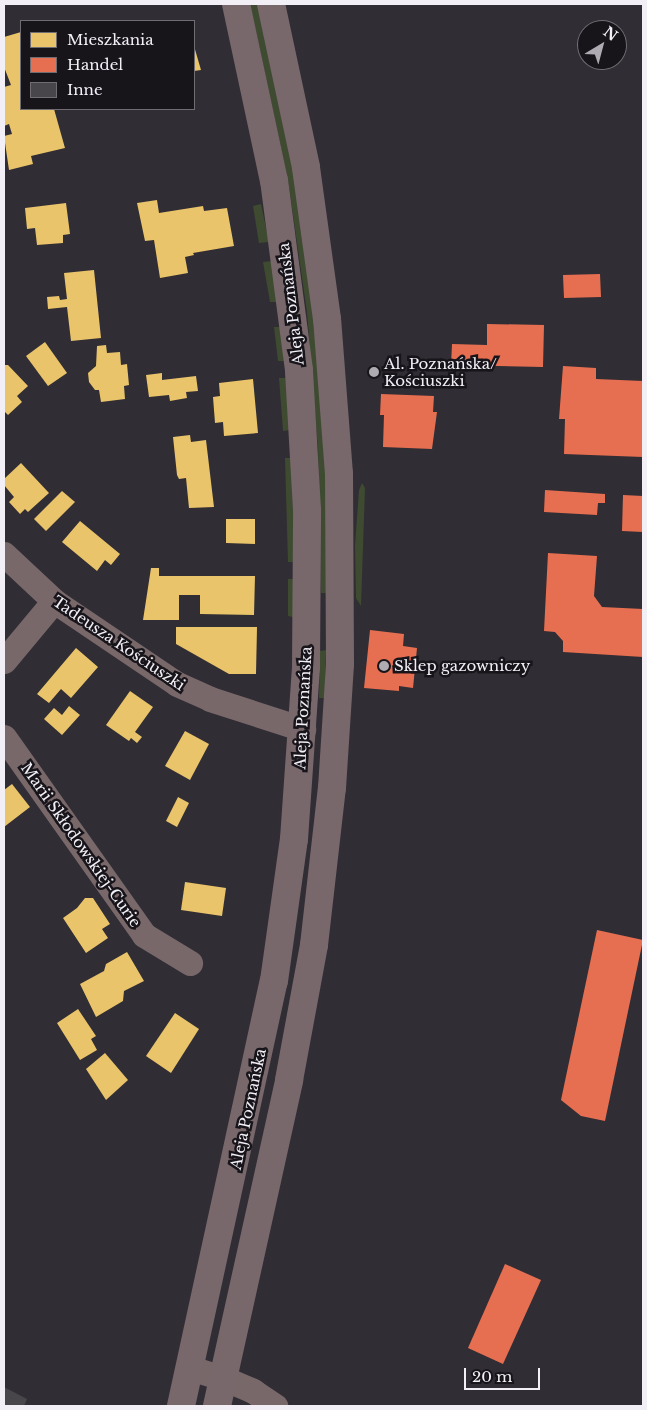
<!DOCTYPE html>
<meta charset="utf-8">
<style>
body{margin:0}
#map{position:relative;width:647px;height:1410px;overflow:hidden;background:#312d34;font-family:"Libre Baskerville",serif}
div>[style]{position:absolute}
.green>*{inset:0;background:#3e4b31}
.homes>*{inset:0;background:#e9c46a}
.shops>*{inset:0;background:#e76f51}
.building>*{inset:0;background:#48464b}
.minor>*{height:25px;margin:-12.5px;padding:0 12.5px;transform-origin:12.5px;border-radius:12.5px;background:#78686a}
.major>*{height:28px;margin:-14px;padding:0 14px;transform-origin:14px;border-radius:14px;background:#78686b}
.dots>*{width:14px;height:14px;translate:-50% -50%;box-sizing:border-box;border:2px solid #17141a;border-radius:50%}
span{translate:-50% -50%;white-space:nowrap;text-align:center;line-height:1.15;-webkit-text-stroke:5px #17141a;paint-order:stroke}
.street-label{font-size:15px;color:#f3eff7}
.poi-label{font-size:15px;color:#f3eff7}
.left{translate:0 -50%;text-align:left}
.frame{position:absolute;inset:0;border:5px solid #f3eff7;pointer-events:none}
.legend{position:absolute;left:20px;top:20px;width:175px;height:90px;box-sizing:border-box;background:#17141a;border:1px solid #6f6c72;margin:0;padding:6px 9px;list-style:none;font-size:15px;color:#f3eff7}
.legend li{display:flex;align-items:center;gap:10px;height:25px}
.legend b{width:25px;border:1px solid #6f6c72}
.north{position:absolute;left:577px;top:20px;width:50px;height:50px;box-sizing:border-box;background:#17141a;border:1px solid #6f6c72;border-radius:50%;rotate:37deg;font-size:14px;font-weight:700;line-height:20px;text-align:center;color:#f3eff7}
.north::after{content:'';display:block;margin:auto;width:18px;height:22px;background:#afabb3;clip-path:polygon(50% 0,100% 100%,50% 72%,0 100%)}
.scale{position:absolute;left:464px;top:1368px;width:76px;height:22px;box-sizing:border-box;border:2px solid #f3eff7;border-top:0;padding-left:6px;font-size:15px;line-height:18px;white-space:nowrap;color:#f3eff7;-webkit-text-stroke:4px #17141a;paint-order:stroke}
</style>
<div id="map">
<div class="green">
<div style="clip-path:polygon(250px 4px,259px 4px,298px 193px,314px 316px,326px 470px,328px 593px,321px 593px,318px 449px,307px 312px,288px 180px)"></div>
<div style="clip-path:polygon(261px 204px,269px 242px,259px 243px,253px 206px)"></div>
<div style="clip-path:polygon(272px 261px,278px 302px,270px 302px,263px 262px)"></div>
<div style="clip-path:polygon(274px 327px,281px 327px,284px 361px,278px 361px)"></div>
<div style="clip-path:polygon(279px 378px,286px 378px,289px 430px,283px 431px)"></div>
<div style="clip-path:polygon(285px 458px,292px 458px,294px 562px,288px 562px)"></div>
<div style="clip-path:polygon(362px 483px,365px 488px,361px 606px,356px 598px,355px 546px,359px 490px)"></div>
<div style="clip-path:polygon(288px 579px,294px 579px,293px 617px,288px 616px)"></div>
<div style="clip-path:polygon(326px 650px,325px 698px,319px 698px,320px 651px)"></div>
</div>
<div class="homes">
<div style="clip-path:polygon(21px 32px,21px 109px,54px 109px,65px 148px,31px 156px,33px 164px,9px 170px,4px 136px,12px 134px,9px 124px,4px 126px,4px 87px,11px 85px,4px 67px,4px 37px)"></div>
<div style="clip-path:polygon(194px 46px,201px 70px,194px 71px)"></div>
<div style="clip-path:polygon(157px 200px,159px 213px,203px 206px,204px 211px,227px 208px,234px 246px,193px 253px,194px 255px,185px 257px,188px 273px,160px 278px,154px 240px,145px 241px,137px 203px)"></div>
<div style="clip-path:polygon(66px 203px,70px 234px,63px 235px,63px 243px,37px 245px,35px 228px,27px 229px,25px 208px)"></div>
<div style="clip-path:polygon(94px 270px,101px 338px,71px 341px,67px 307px,48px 309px,47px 297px,59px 296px,60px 300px,67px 299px,64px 273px)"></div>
<div style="clip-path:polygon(45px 342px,67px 373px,48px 386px,26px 356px)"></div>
<div style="clip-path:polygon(106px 345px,107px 353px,120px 352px,121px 365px,127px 364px,129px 385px,124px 386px,125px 399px,101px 402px,99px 390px,95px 390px,89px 382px,88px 373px,96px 366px,97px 346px)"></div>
<div style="clip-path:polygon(4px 365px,8px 365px,28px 386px,17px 396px,22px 402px,8px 415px,4px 411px)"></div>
<div style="clip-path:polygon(162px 373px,162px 380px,196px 376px,198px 391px,186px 392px,187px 398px,170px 401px,169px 395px,149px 397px,146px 375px)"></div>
<div style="clip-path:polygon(253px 379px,258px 433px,224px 436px,223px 422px,215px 423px,213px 397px,220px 396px,219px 383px)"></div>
<div style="clip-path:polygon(190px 435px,191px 442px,206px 440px,214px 507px,189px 508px,186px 478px,179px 479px,177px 475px,173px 437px)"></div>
<div style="clip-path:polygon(21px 463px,49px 493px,28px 512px,25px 509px,20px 514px,9px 502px,14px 497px,4px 485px,4px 479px)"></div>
<div style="clip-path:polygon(62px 491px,75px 502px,46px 531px,34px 519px)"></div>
<div style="clip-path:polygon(226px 519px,255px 519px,255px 544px,226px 543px)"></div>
<div style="clip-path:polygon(80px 521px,120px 554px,111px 565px,105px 560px,97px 571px,62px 542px)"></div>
<div style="clip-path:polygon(151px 568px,159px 568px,159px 576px,255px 576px,254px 615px,200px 614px,200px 595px,179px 595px,179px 620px,143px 620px)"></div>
<div style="clip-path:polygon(176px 627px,257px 627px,256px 674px,229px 674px,176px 644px)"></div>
<div style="clip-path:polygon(76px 648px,98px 667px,71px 698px,61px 689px,49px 703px,37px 694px)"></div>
<div style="clip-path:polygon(130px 691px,153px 707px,135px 732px,142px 737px,137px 743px,131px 738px,129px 741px,106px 725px)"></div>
<div style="clip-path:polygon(69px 706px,80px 715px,62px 735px,44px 719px,54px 708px,62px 715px)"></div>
<div style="clip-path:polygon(185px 731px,209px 744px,190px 780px,165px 766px)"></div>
<div style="clip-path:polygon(12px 784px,30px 807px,4px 827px,4px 790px)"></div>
<div style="clip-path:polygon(178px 797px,189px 803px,177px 827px,166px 821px)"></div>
<div style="clip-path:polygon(185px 882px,226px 888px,222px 916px,181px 910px)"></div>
<div style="clip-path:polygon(85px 898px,93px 898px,110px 924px,102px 929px,108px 938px,86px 953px,63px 918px,77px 908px)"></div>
<div style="clip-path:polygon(127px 952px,144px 981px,124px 991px,123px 1001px,96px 1017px,80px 984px,104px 971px,106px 964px)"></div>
<div style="clip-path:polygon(78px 1009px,96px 1036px,91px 1039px,97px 1050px,80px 1060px,57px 1023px)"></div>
<div style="clip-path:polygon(175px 1013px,199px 1029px,171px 1073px,146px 1056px)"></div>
<div style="clip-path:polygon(105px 1053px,128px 1080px,106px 1100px,86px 1069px)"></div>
</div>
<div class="shops">
<div style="clip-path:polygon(600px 274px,601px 297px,564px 298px,563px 275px)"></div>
<div style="clip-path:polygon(487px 324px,544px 325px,543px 367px,451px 365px,452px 344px,487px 345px)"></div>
<div style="clip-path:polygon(563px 366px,596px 368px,596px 379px,643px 381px,643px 457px,564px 454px,565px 419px,559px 419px)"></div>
<div style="clip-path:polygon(381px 394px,434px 396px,433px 412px,437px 412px,432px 449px,383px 447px,384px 415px,380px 415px)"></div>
<div style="clip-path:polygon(545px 490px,605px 494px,605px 503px,598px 503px,597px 515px,544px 512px)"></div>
<div style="clip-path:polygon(623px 495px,643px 496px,643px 532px,622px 531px)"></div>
<div style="clip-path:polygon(548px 553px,597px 556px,594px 596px,602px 607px,643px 609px,643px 657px,563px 652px,563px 641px,555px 632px,544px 631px)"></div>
<div style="clip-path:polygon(370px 630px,404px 634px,403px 646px,417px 648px,413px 688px,399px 686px,399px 691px,364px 688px)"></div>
<div style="clip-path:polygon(597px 930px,643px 940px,605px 1121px,581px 1116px,561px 1100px)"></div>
<div style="clip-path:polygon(505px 1264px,541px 1280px,503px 1364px,468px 1348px)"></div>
</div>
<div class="building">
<div style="clip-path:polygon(4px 1387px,27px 1399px,24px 1406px,4px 1406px)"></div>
</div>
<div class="minor">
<div style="left:4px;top:554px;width:69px;rotate:43.2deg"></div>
<div style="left:54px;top:601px;width:148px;rotate:34deg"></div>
<div style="left:177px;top:684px;width:36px;rotate:24deg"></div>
<div style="left:210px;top:699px;width:98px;rotate:17.9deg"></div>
<div style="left:4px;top:661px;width:78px;rotate:-50.2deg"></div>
<div style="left:4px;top:737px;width:242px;rotate:54.7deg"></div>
<div style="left:144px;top:935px;width:54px;rotate:31.3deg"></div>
<div style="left:190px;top:1368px;width:34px;rotate:17deg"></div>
<div style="left:223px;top:1378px;width:33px;rotate:23deg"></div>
<div style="left:253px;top:1391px;width:27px;rotate:34deg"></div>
</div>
<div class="major">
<div style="left:181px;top:1406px;width:435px;rotate:-77.7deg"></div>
<div style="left:274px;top:981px;width:143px;rotate:-82deg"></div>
<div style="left:294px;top:839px;width:172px;rotate:-86deg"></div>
<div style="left:306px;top:667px;width:157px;rotate:-89.6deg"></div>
<div style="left:307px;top:510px;width:140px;rotate:-93.3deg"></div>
<div style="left:299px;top:370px;width:191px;rotate:-97.5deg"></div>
<div style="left:274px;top:181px;width:181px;rotate:-102.1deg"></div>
<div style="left:217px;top:1406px;width:334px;rotate:-77.5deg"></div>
<div style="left:289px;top:1080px;width:137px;rotate:-79.5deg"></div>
<div style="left:314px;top:945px;width:158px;rotate:-83.5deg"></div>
<div style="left:332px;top:788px;width:124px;rotate:-86.3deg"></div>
<div style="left:340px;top:664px;width:190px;rotate:-90.3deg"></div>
<div style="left:339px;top:474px;width:155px;rotate:-94.4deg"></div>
<div style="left:327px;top:319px;width:153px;rotate:-97.9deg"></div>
<div style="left:306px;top:167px;width:167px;rotate:-102.1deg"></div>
</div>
<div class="dots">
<div style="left:374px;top:372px;background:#afabb3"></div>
<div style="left:384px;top:666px;background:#afabb3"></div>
</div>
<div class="street-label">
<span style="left:291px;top:304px;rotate:-97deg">Aleja Poznańska</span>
<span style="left:119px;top:643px;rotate:34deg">Tadeusza Kościuszki</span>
<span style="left:303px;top:708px;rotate:-87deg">Aleja Poznańska</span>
<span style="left:81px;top:845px;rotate:55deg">Marii Skłodowskiej-Curie</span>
<span style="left:248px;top:1109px;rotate:-78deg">Aleja Poznańska</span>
</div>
<div class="poi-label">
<span class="left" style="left:384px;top:372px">Al. Poznańska/<br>Kościuszki</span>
<span class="left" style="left:394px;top:666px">Sklep gazowniczy</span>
</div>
<div class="frame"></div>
<ul class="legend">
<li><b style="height:14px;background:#e9c46a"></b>Mieszkania</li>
<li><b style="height:14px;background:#e76f51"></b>Handel</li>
<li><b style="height:14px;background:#48464b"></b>Inne</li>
</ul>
<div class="north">N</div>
<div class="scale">20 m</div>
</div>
